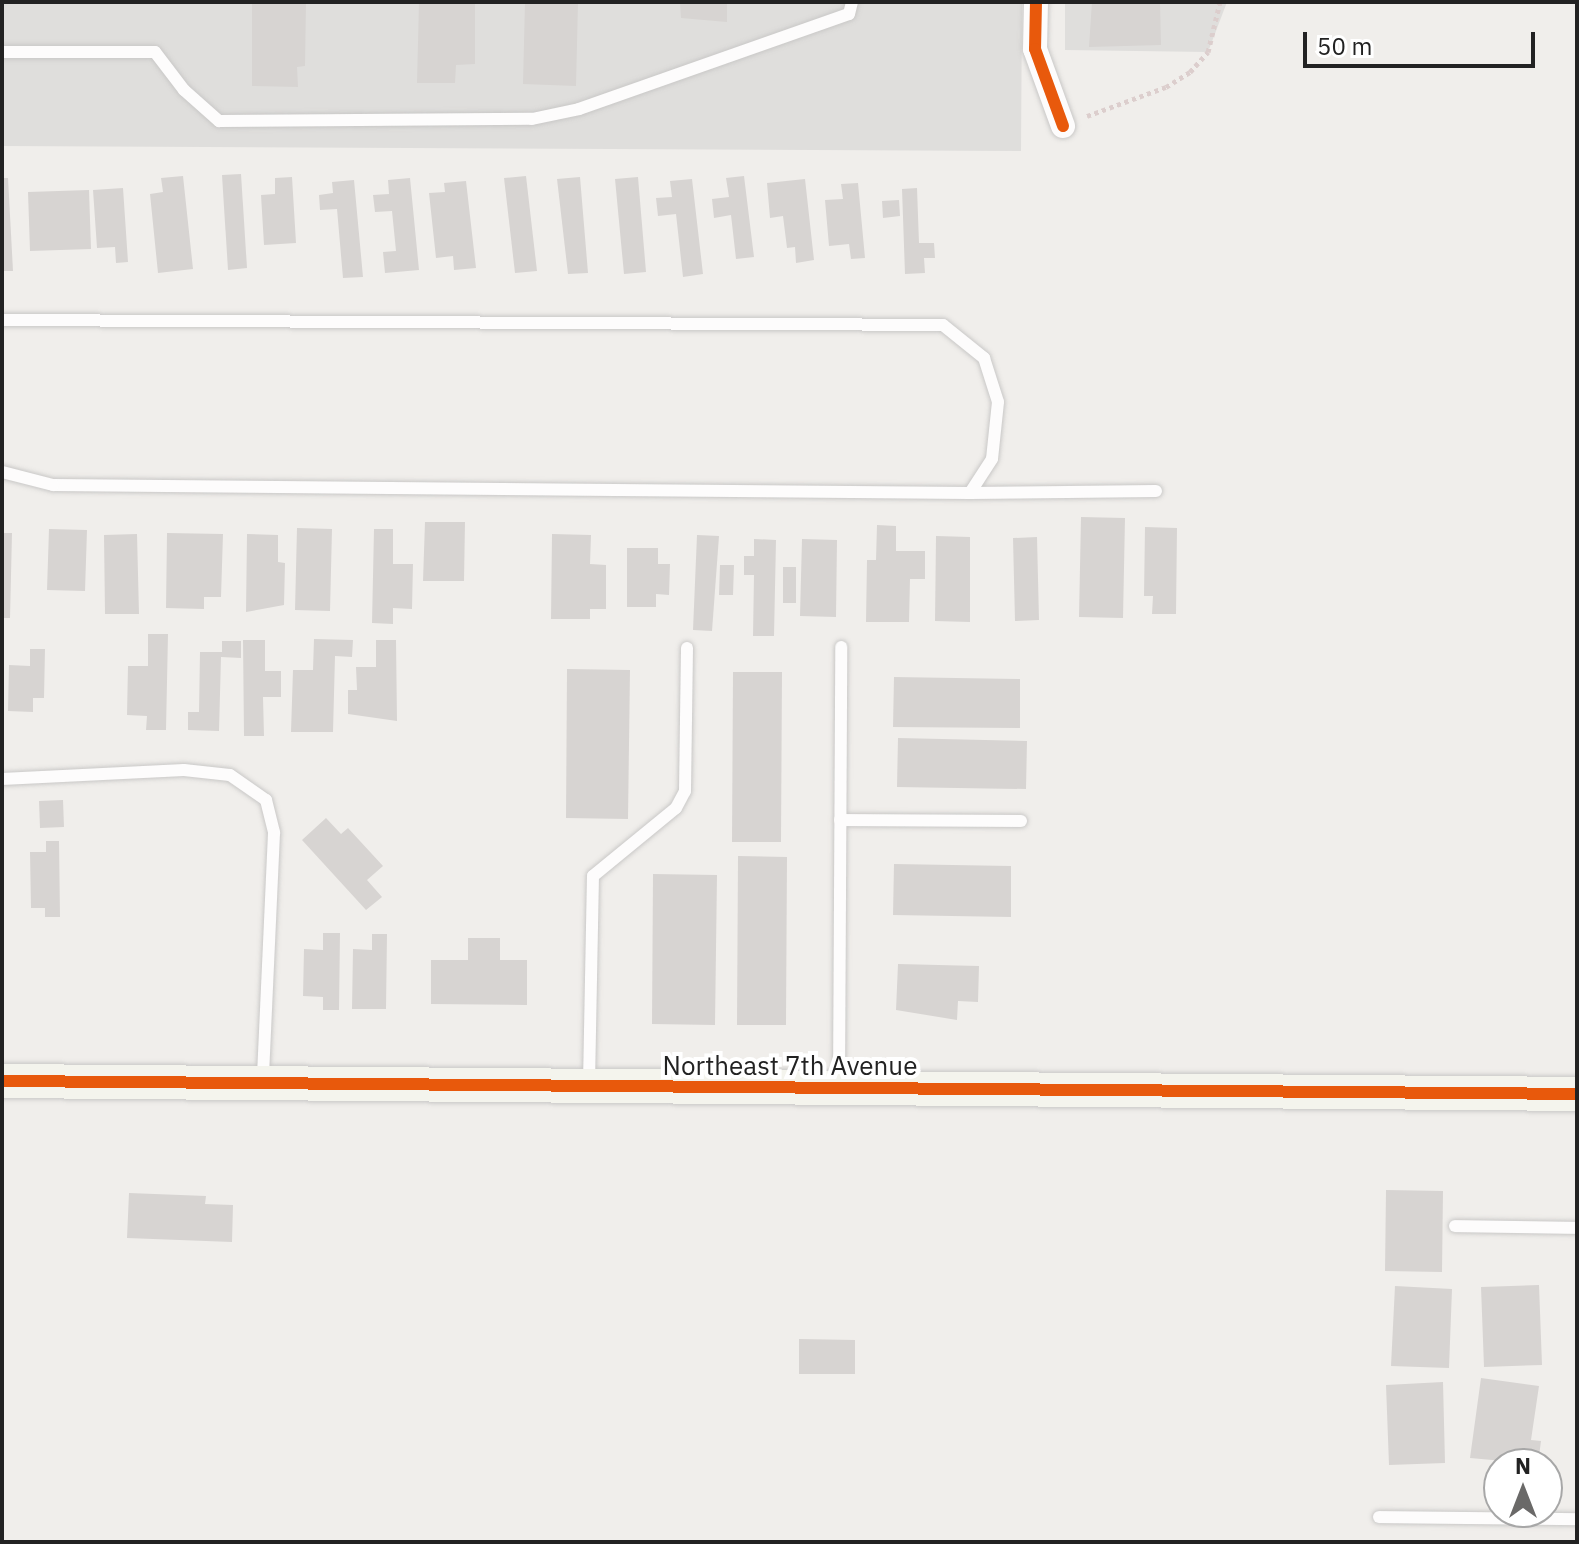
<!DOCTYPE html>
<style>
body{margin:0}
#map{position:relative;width:1579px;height:1544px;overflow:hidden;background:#f0eeeb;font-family:"IBM Plex Sans",sans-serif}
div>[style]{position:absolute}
.residential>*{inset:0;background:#dfdedc}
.building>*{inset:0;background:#d7d4d2}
.path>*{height:5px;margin-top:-2.5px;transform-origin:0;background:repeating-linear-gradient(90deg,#dccecd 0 4px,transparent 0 8px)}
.roads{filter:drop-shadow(0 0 2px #c9c8c7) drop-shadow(0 0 2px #c9c8c7)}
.lane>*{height:12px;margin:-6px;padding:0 6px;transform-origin:6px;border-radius:6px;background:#fdfcfc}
.street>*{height:24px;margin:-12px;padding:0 12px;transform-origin:12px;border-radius:12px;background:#fdfcfc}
.secondary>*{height:34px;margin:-17px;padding:0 17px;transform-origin:17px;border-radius:17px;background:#f4f4ed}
.cycleway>*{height:12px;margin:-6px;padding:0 6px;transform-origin:6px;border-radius:6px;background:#e8590c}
span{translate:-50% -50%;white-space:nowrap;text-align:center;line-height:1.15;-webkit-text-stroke:8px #fff;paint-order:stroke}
.street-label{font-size:26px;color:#222}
.frame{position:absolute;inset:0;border:4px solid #222;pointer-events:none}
.north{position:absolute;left:1483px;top:1448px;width:80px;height:80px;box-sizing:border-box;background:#fff;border:2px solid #a7a7a7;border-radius:50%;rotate:0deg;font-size:22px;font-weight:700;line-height:32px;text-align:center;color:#222}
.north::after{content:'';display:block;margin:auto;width:28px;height:36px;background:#6a6968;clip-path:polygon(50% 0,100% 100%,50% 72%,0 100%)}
.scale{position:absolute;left:1303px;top:32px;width:232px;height:36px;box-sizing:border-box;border:4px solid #222;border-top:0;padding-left:10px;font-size:24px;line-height:28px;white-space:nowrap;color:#222;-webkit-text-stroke:6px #fff;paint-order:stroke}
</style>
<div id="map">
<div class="residential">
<div style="clip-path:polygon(2px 2px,1022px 2px,1021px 151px,2px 146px)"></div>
<div style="clip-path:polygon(1065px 2px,1227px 2px,1208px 52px,1065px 50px)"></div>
</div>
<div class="building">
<div style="clip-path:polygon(252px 2px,306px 2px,305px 66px,297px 67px,298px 87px,252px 86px)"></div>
<div style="clip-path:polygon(419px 2px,475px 2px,475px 64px,456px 65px,455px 83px,417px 83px)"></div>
<div style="clip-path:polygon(525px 2px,578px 2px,576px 86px,523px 84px)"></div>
<div style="clip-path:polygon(680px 2px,727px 2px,727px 22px,681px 18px)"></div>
<div style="clip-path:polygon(1092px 2px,1160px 2px,1161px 45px,1089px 47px)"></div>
<div style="clip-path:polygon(241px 174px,247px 268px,228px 270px,222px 175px)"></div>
<div style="clip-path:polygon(183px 176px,193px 269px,158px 273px,150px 194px,163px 192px,161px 178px)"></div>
<div style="clip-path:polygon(526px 176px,537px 271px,515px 273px,504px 178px)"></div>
<div style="clip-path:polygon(744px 176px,754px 257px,736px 259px,731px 215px,714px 218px,712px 199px,729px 197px,726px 178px)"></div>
<div style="clip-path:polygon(292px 177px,296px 243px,264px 245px,261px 195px,275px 194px,275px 178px)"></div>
<div style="clip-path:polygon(580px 177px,588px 273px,568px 274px,557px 179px)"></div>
<div style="clip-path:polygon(638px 177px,646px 272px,624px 274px,615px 179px)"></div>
<div style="clip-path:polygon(2px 178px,8px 178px,13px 271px,2px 271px)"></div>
<div style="clip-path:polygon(410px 178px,419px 270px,385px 273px,383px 252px,396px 251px,392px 211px,375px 212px,373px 195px,389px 194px,388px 180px)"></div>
<div style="clip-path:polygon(692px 179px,703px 274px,683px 277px,676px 214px,658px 216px,656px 198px,672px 197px,670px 181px)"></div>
<div style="clip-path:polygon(805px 179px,814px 260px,796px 263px,795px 247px,787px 248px,783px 216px,770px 218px,767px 183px)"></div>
<div style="clip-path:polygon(354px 180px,363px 277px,343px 278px,337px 209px,320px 210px,319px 195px,333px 193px,332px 182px)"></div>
<div style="clip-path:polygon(466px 181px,476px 268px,454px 270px,453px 256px,436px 258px,429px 193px,445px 192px,444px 183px)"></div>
<div style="clip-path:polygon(858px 183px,865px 258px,851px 259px,849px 244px,829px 246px,825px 200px,843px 199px,841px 184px)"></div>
<div style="clip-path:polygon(123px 188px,128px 262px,116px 263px,115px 247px,97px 248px,93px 190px)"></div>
<div style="clip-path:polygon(917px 188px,919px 243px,934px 243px,935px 258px,924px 258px,925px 273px,905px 274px,902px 189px)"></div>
<div style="clip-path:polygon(89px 190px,91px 249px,30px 251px,28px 192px)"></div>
<div style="clip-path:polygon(899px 200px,900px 216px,883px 218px,882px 201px)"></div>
<div style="clip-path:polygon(1081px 517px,1125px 518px,1123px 618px,1079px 617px)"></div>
<div style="clip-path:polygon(425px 522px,465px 522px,464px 581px,423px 581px)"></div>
<div style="clip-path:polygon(877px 525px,896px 526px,896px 551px,925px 551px,925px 579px,910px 579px,909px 622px,866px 622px,867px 560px,876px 560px)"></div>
<div style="clip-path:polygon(1145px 527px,1177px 528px,1176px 614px,1152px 614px,1153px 596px,1144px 596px)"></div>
<div style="clip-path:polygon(297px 528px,332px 529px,330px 611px,295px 610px)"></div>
<div style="clip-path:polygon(49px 529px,87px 530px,85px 591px,47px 590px)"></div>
<div style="clip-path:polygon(374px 529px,393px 529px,393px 564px,413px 564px,412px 609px,393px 608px,393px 624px,372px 623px)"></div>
<div style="clip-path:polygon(2px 533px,12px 533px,10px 618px,2px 618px)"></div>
<div style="clip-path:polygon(167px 533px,223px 534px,221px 597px,204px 597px,204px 609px,166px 608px)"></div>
<div style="clip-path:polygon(137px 534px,139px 614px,105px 614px,104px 535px)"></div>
<div style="clip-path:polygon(247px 534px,278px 535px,278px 562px,285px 563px,284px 605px,246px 612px)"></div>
<div style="clip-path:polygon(552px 534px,591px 535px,590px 564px,606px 565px,606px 609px,590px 609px,590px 619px,551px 619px)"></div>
<div style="clip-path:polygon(697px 535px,719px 536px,712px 631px,693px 630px)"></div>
<div style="clip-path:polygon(936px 536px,970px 537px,970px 622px,935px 621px)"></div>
<div style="clip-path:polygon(1037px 537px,1039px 620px,1015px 621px,1013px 538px)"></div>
<div style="clip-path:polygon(754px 539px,776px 540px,774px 636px,753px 636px,754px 575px,744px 575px,744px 556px,754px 556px)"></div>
<div style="clip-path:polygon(802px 539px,837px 540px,836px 617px,800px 616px)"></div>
<div style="clip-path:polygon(627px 548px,658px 548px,658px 564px,670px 564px,669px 595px,656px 594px,656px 607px,627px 607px)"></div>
<div style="clip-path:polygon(720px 565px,734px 565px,733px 595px,719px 595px)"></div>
<div style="clip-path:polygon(783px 567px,796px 567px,796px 603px,783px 603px)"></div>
<div style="clip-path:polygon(148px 634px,168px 634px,166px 730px,146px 730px,147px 716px,127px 715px,128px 666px,148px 666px)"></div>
<div style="clip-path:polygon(314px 639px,353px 640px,352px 657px,335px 656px,333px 732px,291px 732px,293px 670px,313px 670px)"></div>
<div style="clip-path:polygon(243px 640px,265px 640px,265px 671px,281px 671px,281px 697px,263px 697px,264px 736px,244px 736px)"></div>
<div style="clip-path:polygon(376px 640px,396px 640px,397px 721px,348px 714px,348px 690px,357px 690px,356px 667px,376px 667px)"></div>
<div style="clip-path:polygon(222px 641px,241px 641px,241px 658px,221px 657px,219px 731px,188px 730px,188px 712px,199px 712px,200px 652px,222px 652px)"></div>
<div style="clip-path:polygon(30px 649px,45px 649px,44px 698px,33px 698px,33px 712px,8px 711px,9px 665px,30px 666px)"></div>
<div style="clip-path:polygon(567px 669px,630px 670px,628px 819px,566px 818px)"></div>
<div style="clip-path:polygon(733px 672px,782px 672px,781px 842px,732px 842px)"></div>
<div style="clip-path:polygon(894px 677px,1020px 679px,1020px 728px,893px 727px)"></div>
<div style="clip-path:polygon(898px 738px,1027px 741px,1026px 789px,897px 787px)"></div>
<div style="clip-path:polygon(63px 800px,64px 827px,40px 828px,39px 801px)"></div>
<div style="clip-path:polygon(326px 818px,341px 834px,348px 828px,383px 866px,367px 880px,382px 897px,366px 910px,302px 840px)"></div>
<div style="clip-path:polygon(46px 841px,59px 841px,60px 917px,45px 917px,45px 908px,31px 908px,30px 852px,46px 852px)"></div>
<div style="clip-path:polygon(738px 856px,787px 857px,786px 1025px,737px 1025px)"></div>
<div style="clip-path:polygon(894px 864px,1011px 866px,1011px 917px,893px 915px)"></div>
<div style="clip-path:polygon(653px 874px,717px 875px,715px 1025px,652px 1024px)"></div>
<div style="clip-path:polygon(323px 933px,340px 933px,339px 1010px,323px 1010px,323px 997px,303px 996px,304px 949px,323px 950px)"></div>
<div style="clip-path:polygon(372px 934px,387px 934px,386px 1009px,352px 1009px,353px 949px,372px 950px)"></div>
<div style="clip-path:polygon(468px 938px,500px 938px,500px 960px,527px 960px,527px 1005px,431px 1004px,431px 960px,468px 960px)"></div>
<div style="clip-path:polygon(898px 964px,979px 966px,978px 1002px,958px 1001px,957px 1020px,896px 1010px)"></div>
<div style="clip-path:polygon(1386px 1190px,1443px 1191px,1442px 1272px,1385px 1271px)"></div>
<div style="clip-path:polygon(129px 1193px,206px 1196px,205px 1204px,233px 1205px,232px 1242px,127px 1238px)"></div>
<div style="clip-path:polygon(1539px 1285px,1542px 1365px,1484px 1367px,1481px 1287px)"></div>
<div style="clip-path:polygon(1395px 1286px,1452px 1289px,1449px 1368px,1391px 1366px)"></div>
<div style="clip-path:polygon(799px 1339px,855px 1340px,855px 1374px,799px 1374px)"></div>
<div style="clip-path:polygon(1481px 1378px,1539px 1386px,1531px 1440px,1541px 1441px,1538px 1464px,1470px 1458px)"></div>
<div style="clip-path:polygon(1443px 1382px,1445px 1463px,1389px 1465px,1386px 1385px)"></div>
</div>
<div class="path">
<div style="left:1087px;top:116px;width:84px;rotate:-20.2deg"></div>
<div style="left:1166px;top:87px;width:28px;rotate:-32deg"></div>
<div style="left:1190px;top:72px;width:27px;rotate:-48deg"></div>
<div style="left:1208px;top:52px;width:51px;rotate:-76.5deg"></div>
</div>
<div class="roads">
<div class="lane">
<div style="left:2px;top:52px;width:153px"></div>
<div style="left:155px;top:52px;width:48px;rotate:52.7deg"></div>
<div style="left:184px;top:90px;width:47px;rotate:41.5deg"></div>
<div style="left:219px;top:121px;width:313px;rotate:-0.4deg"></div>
<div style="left:532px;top:119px;width:48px;rotate:-12deg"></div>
<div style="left:579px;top:109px;width:286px;rotate:-19.4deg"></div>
<div style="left:849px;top:14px;width:12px;rotate:-76deg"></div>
<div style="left:2px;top:320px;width:941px;rotate:0.3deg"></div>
<div style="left:943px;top:325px;width:53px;rotate:38.8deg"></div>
<div style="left:984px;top:358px;width:46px;rotate:72.3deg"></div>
<div style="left:998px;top:402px;width:57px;rotate:96deg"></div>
<div style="left:992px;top:459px;width:40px;rotate:122.9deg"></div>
<div style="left:970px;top:493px;width:917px;rotate:-179.5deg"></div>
<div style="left:53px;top:485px;width:53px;rotate:-165.7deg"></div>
<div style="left:970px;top:493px;width:186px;rotate:-0.6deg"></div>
<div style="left:2px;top:779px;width:182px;rotate:-2.8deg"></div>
<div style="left:184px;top:770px;width:46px;rotate:6.2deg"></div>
<div style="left:230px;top:775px;width:44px;rotate:34.8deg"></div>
<div style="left:266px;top:800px;width:34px;rotate:76deg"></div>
<div style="left:274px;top:833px;width:246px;rotate:92.6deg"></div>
<div style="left:840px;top:820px;width:181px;rotate:0.3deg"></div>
<div style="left:589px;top:1083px;width:207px;rotate:-88.9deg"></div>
<div style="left:593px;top:876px;width:107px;rotate:-39.3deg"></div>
<div style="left:676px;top:808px;width:19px;rotate:-62deg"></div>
<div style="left:685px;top:791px;width:143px;rotate:-89.2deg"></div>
<div style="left:839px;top:1085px;width:438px;rotate:-89.7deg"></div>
<div style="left:1455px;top:1226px;width:122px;rotate:0.9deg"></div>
<div style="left:1379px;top:1517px;width:198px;rotate:0.6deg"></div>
</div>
<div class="street">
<div style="left:1036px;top:2px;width:47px;rotate:91.2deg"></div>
<div style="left:1035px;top:49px;width:82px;rotate:70deg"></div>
</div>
<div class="secondary">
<div style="left:2px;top:1081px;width:1575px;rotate:0.47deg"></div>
</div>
</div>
<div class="cycleway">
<div style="left:1036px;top:2px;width:47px;rotate:91.2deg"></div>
<div style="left:1035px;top:49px;width:82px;rotate:70deg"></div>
<div style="left:2px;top:1081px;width:1575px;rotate:0.47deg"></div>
</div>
<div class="street-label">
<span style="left:790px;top:1066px">Northeast 7th Avenue</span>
</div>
<div class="frame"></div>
<div class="north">N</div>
<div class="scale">50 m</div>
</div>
